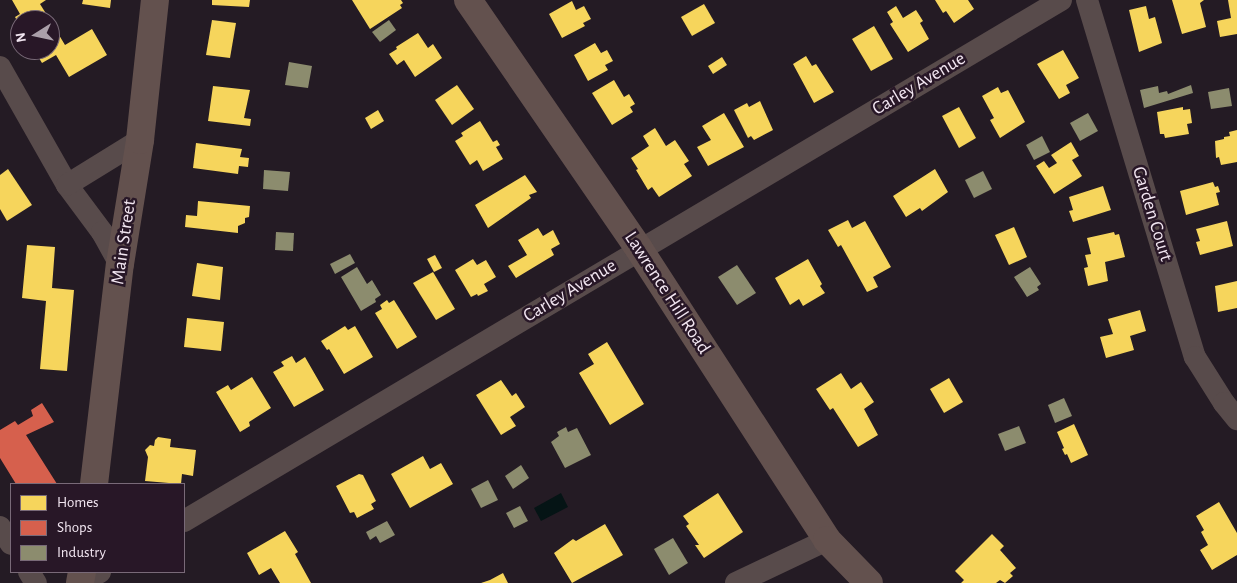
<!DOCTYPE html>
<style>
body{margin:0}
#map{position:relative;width:1237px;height:583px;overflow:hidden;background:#241b24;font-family:"Alegreya Sans",sans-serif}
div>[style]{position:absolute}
.water>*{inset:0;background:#051415}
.homes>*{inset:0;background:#f6d55c}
.shops>*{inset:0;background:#d6604d}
.industry>*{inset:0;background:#8c8c6e}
.minor>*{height:22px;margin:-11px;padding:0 11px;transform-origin:11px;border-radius:11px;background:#584b4b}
.major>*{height:28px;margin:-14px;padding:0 14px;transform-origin:14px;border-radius:14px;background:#63514e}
span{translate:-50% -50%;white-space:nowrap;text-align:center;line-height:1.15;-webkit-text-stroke:5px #281727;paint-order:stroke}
.street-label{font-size:19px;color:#f2e6f1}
.legend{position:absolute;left:10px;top:483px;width:175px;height:90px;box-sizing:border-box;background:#281727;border:1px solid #796a78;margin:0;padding:6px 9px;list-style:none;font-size:15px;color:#f2e6f1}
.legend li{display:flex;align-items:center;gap:10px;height:25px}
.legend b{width:25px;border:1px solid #796a78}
.north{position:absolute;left:10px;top:10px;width:50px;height:50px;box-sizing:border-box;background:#281727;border:1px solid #796a78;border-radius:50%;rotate:260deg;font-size:14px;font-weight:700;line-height:20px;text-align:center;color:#f2e6f1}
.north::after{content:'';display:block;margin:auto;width:18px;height:22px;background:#aa9fa9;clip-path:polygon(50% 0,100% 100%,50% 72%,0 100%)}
</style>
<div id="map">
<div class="water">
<div style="clip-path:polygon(561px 493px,568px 507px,541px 521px,534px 508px)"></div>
</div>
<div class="homes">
<div style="clip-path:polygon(12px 0,46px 0,40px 4px,50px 20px,20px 20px,20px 26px,15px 17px,20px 14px)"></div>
<div style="clip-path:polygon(83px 0,111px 0,110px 8px,82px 4px)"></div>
<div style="clip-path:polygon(212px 0,250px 0,249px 7px,212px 5px)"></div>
<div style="clip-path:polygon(352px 0,401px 0,403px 3px,400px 5px,402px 8px,370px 29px)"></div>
<div style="clip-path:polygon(935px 0,968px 0,974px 9px,954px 23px,946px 11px,943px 13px)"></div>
<div style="clip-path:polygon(1172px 0,1204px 0,1200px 3px,1206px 27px,1182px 34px)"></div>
<div style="clip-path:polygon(1228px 0,1237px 0,1237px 34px,1220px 37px,1217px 21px,1231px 18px)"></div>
<div style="clip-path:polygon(572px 1px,576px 10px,584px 6px,591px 19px,583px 23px,585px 26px,562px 38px,549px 14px)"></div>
<div style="clip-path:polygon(704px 4px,715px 23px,692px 36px,681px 17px)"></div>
<div style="clip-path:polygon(896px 6px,903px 18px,916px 10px,923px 21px,920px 23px,929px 39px,908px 52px,890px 24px,893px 22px,887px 12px)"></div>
<div style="clip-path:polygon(1146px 6px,1149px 19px,1155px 17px,1162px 43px,1139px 52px,1129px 10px)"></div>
<div style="clip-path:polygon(50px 20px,65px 45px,92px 29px,107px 55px,69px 77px,56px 55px,42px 63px,34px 50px,50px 50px)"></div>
<div style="clip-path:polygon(212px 20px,236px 23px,230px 58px,206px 55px)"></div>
<div style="clip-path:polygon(874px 26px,893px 59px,871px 71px,852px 39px)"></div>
<div style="clip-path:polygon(418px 33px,428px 48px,433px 44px,442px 58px,415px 77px,404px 60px,397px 65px,389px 54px,397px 49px,396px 47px)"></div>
<div style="clip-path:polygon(595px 43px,601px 53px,607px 50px,613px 61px,605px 65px,608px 70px,588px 81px,574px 55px)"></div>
<div style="clip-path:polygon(1063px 50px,1079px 78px,1066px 85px,1070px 93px,1059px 99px,1037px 64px)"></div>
<div style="clip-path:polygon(806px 56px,812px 66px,816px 64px,834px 92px,814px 103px,793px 64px)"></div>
<div style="clip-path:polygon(722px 57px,727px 65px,713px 74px,708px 66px)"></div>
<div style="clip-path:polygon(614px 80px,624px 97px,629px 94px,635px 104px,630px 107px,633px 112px,612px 125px,592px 93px)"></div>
<div style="clip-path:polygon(457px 85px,474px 109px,452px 125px,435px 100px)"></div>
<div style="clip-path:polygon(213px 86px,250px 90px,244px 118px,251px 119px,250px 126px,208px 121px)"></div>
<div style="clip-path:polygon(998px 87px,1001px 93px,1008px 90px,1025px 122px,1000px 138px,990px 120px,994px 118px,982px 96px)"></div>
<div style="clip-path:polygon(760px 101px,773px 130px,754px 140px,751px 136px,748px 138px,734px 110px,747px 103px,749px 107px)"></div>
<div style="clip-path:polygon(959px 107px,976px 138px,959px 148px,942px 116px)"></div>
<div style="clip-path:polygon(1183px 107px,1183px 110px,1190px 109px,1192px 123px,1187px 124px,1189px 134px,1165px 138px,1164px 134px,1160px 134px,1157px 112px)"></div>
<div style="clip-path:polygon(378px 110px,384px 121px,371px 129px,365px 118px)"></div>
<div style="clip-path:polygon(724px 113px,744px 147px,708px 166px,697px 147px,711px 140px,702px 126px)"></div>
<div style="clip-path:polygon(480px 121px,493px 142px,497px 140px,500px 145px,496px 147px,503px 159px,483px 171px,477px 160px,470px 165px,455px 141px,463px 136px,461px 133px)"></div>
<div style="clip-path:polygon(655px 128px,666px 146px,675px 140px,689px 161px,684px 164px,692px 176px,659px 197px,652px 187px,648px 190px,636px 170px,638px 169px,631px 158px,649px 146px,643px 136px)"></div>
<div style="clip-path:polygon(1237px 130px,1237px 162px,1221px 165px,1219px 157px,1216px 158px,1215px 141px,1224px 139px,1224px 137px,1230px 136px,1229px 132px)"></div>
<div style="clip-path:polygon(1071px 142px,1079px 156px,1072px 160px,1082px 176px,1054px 194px,1036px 166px,1044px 161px,1049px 168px,1057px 163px,1051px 155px)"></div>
<div style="clip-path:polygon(196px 143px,242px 149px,240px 157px,249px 158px,248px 167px,239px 166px,238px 174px,193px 168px)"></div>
<div style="clip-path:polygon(8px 169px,32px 205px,7px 221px,0 209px,0 175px)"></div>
<div style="clip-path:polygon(935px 169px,948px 192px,922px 211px,920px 208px,906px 217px,893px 196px)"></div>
<div style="clip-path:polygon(525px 175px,537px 192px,529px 195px,531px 198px,488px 228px,475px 205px)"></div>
<div style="clip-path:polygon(1213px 182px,1215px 187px,1218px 186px,1220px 192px,1216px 193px,1219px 205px,1186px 215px,1180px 191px)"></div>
<div style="clip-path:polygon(1103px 186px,1111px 210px,1073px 222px,1069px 211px,1073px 210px,1069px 197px)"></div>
<div style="clip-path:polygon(198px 201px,250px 206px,249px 217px,245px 218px,245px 223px,238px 226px,238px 233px,185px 227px,186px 215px,197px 216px)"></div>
<div style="clip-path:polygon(848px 220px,852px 228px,865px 221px,891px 267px,873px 277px,878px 287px,867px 292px,841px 245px,838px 247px,828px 230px)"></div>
<div style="clip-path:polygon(1227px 221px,1233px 246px,1200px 255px,1196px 242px,1200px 241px,1196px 229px)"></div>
<div style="clip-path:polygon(1014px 227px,1027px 257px,1009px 265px,995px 235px)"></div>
<div style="clip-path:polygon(538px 228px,543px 236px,553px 230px,560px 244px,551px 249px,554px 255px,516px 278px,508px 266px,527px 255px,518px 240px)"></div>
<div style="clip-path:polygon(1114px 232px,1115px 235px,1119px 234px,1125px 257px,1105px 262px,1108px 281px,1088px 286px,1084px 268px,1088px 267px,1085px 255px,1091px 254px,1087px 238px)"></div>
<div style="clip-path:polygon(27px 245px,55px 247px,52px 288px,74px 290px,67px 371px,40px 369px,46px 301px,22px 298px)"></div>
<div style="clip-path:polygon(435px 255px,442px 268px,434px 272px,427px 259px)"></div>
<div style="clip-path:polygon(473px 259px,477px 265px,486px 260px,496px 277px,484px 284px,488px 291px,478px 296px,477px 294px,471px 297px,455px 270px)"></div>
<div style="clip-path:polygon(808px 259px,822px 284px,820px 286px,825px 293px,803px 306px,799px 299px,790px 305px,775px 278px)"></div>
<div style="clip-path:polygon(197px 263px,223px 267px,220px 300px,192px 296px)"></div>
<div style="clip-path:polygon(433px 272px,455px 309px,436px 320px,413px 283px)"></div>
<div style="clip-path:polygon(1237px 281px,1237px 308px,1218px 312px,1215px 286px)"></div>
<div style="clip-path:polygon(387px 300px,389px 303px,394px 300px,417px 337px,397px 349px,375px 313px,382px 309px,380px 305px)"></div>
<div style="clip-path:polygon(1140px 310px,1146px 331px,1130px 336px,1134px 350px,1106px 358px,1100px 337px,1113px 334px,1108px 319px)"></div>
<div style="clip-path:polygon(187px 318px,224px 322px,221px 351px,184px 347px)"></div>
<div style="clip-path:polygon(345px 326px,348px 330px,355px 326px,373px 357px,344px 374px,329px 349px,327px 350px,321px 341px)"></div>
<div style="clip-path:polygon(607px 342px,644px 404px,610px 425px,579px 373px,594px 364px,588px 354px)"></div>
<div style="clip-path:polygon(292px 356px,296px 363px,305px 357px,324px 390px,294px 407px,273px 372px,284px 366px,281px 362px)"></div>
<div style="clip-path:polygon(841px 373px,851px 389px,861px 382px,874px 402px,864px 409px,878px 435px,858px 447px,833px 408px,830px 410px,816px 389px)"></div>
<div style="clip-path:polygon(252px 377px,271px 408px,249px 422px,250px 426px,240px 432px,216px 392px,228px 385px,231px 390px)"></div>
<div style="clip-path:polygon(949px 378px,963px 402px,944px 413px,930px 389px)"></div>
<div style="clip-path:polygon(501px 380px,512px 396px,516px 393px,525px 407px,510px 417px,516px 426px,501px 435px,476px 395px)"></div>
<div style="clip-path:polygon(1074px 424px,1088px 455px,1071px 463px,1067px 454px,1065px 455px,1062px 449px,1064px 448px,1057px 432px)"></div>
<div style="clip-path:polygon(158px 437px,171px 439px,170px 447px,196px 450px,193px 476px,182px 474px,181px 484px,145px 481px,148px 457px,145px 450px,150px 445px,154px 446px,155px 440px)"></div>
<div style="clip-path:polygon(423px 456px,430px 469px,441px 463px,453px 484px,410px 508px,391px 474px)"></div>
<div style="clip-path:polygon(359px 474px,363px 475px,376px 501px,371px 504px,374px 509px,357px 518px,354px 512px,350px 513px,336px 486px)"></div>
<div style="clip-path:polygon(718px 493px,743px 532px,704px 558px,695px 545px,699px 545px,686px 526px,689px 524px,683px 516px)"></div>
<div style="clip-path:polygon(1219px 502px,1237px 533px,1237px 555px,1212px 570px,1200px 550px,1208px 545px,1201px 532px,1204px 530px,1196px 516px)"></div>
<div style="clip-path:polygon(605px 524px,623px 555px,572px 583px,554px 553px,573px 539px,576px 541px)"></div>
<div style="clip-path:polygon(285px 531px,298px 552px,295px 554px,311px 583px,280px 583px,271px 568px,259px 575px,247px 553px)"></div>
<div style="clip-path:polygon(992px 534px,1004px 546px,1000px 550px,1016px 568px,1010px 573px,1013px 576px,1005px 583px,1000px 580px,996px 583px,961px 583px,964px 580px,955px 571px)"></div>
<div style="clip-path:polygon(503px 573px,508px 583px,481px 583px,490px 580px)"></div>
</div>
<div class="shops">
<div style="clip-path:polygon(42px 403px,54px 422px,26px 435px,57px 484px,16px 484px,0 458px,0 430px,15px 421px,18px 425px,33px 416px,31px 410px)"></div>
</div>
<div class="industry">
<div style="clip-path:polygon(389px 20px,396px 30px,380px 42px,372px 32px)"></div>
<div style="clip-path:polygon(289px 62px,312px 66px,308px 88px,285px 85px)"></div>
<div style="clip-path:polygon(1191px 85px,1193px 93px,1144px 108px,1140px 90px,1158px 86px,1159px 93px,1167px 91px,1168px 94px)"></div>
<div style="clip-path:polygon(1229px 88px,1232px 106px,1211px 109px,1208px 92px)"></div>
<div style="clip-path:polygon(1088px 113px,1098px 131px,1080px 141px,1070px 123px)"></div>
<div style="clip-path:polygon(1042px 136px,1050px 152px,1034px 160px,1026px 145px)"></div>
<div style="clip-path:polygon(264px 170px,290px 172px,288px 191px,263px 189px)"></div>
<div style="clip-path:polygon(983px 171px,992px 189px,974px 198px,965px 180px)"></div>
<div style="clip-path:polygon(276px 232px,294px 233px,293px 251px,275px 250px)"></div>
<div style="clip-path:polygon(350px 254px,355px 263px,335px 274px,330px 264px)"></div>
<div style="clip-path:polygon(737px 265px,756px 293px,737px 305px,718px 277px)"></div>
<div style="clip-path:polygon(357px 267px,367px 284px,372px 280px,381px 295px,375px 299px,376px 302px,361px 311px,341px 277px)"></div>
<div style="clip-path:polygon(1030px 267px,1041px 284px,1037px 287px,1039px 290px,1027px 297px,1014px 277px)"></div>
<div style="clip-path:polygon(1064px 398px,1072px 416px,1055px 423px,1048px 405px)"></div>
<div style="clip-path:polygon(1019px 426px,1026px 443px,1005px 451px,998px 434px)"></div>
<div style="clip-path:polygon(566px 427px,568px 432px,577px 428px,591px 455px,565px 468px,551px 442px,559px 436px,557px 432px)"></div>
<div style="clip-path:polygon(521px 465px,529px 478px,513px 489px,505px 476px)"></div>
<div style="clip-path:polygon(488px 480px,498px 500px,481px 508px,471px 489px)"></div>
<div style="clip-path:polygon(520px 506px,528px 521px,514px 528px,506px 513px)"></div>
<div style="clip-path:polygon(387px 521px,395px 535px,380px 543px,376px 536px,370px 540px,366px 532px)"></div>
<div style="clip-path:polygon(673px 538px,688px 563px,669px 575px,654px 549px)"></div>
</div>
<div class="minor">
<div style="left:1087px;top:0;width:373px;rotate:73.2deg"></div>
<div style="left:1195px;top:357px;width:54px;rotate:57.8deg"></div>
<div style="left:1224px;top:403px;width:21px;rotate:51deg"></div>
<div style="left:0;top:67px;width:136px;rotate:60.4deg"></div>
<div style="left:67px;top:185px;width:59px;rotate:53.3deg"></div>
<div style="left:102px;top:232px;width:37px;rotate:61deg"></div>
<div style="left:67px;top:185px;width:86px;rotate:-31.7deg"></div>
<div style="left:184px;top:521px;width:1020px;rotate:-30.71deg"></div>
<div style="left:0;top:527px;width:20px;rotate:57deg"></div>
<div style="left:29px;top:572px;width:13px;rotate:58deg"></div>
<div style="left:81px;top:583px;width:22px;rotate:-30deg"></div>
<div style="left:736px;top:583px;width:101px;rotate:-25.3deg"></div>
</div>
<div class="major">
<div style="left:468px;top:0;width:302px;rotate:55.5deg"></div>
<div style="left:639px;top:249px;width:346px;rotate:57.1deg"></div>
<div style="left:827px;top:540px;width:60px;rotate:45.7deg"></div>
<div style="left:94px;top:484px;width:222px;rotate:-83.3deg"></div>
<div style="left:120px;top:264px;width:126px;rotate:-80.8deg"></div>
<div style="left:140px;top:140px;width:141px;rotate:-83.9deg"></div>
<div style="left:80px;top:583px;width:11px;rotate:-80deg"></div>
</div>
<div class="street-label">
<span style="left:919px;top:84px;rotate:-31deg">Carley Avenue</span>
<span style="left:1152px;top:214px;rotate:73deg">Garden Court</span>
<span style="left:124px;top:242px;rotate:-82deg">Main Street</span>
<span style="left:570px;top:291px;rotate:-31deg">Carley Avenue</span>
<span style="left:667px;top:293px;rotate:57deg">Lawrence Hill Road</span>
</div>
<ul class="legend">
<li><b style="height:14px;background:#f6d55c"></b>Homes</li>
<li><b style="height:14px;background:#d6604d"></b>Shops</li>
<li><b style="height:14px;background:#8c8c6e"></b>Industry</li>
</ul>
<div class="north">N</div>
</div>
